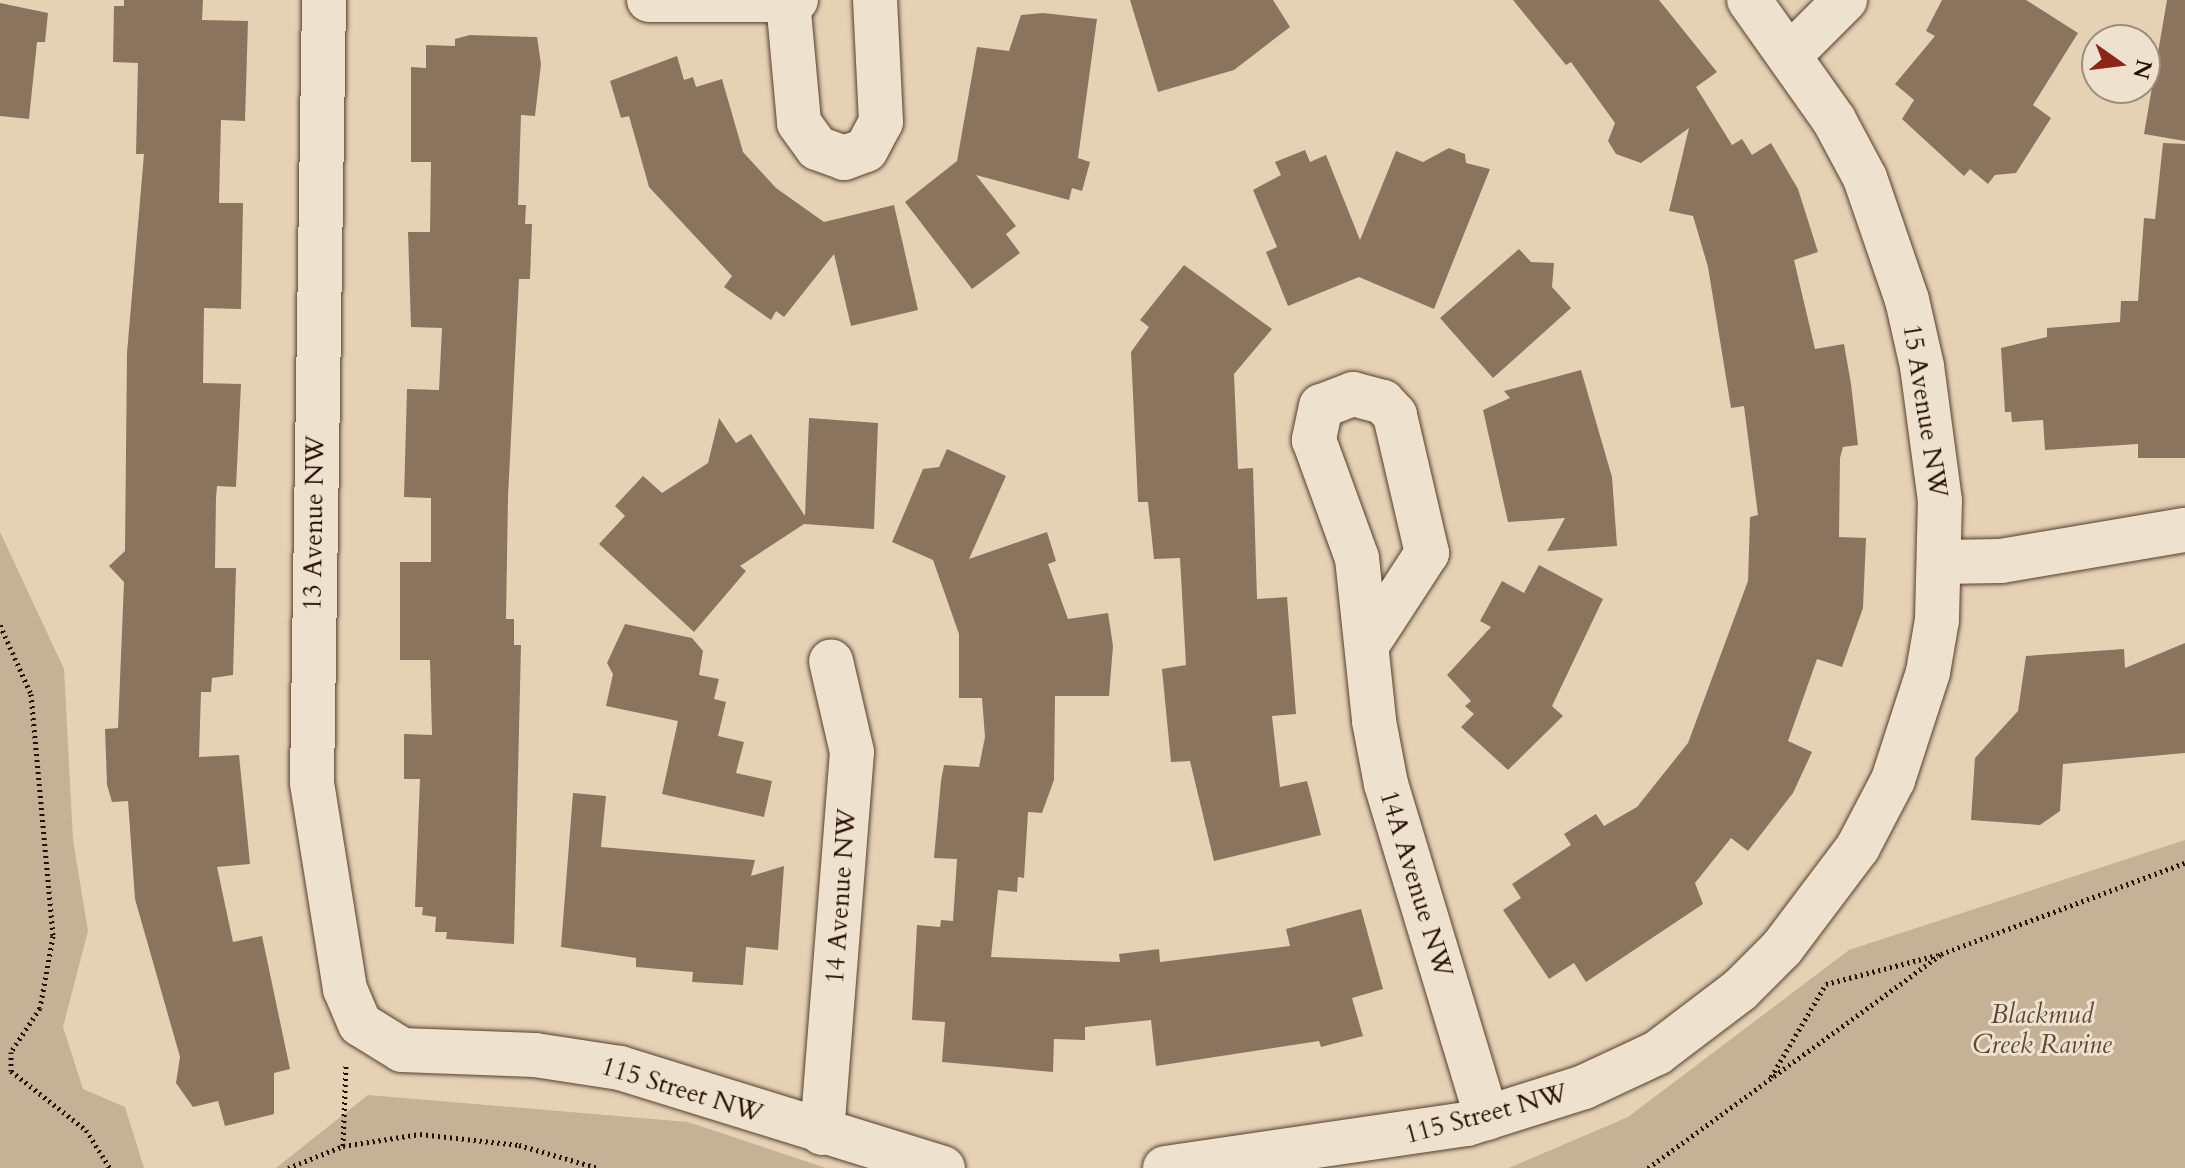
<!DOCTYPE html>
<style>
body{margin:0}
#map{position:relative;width:2185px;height:1168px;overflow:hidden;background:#e5d2b5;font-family:Cardo,serif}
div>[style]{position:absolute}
.green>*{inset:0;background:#c5b196}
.building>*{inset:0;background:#8a745e}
.path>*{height:5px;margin-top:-2.5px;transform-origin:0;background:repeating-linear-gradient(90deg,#270e00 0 2px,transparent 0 6px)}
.roads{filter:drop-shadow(0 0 2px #563f2d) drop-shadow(0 0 2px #563f2d)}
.minor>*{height:44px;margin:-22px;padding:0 22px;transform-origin:22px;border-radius:22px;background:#eee2cf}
.tertiary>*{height:44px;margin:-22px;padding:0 22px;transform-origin:22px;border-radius:22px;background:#eee2cf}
span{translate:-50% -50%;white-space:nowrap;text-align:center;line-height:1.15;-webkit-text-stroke:6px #eee2cf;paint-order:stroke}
.street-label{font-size:26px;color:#270e00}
.park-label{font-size:26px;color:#5e4734;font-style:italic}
.north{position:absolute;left:2081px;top:24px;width:80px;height:80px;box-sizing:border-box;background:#eee2cf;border:2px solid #9e8d7c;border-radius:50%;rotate:104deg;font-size:22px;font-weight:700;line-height:32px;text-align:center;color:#270e00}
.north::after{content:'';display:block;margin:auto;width:28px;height:36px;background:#8f2418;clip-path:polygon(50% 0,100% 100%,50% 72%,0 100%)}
</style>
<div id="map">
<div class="green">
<div style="clip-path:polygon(0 532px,64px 669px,73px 840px,88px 931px,63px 1027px,83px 1089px,125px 1107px,144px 1168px,0 1168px)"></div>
<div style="clip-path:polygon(2185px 840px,2185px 1168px,1509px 1168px,1628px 1117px,1849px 950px)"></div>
<div style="clip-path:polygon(368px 1095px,688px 1122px,826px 1168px,276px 1168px)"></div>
</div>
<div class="building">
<div style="clip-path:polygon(124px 0,203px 0,202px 20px,248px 21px,245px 121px,221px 120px,219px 203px,243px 203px,241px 309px,204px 308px,203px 383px,241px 384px,236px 487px,217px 486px,216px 498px,215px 568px,236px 568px,233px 675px,212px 678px,211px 692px,201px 692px,199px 757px,239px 755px,250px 864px,217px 867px,233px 942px,262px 936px,290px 1069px,274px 1073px,274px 1114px,225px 1126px,218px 1101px,193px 1107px,176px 1083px,180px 1057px,135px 899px,128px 801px,112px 802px,107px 785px,105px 729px,118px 728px,124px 582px,109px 566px,125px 551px,127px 353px,144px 154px,136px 154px,138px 63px,113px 62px,114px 6px,124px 6px)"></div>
<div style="clip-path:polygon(1130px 0,1273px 0,1290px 27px,1234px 70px,1158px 92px)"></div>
<div style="clip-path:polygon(1513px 0,1659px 0,1717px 72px,1696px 87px,1732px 145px,1742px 139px,1752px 155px,1771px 143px,1798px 189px,1818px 252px,1794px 260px,1815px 349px,1844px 344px,1851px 384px,1858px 445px,1843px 447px,1840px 458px,1839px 537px,1866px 538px,1863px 608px,1842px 667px,1817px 659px,1788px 741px,1812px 752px,1793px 793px,1748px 851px,1731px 838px,1695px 883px,1703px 904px,1586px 982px,1574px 963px,1549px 979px,1503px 910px,1521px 898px,1512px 884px,1571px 845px,1564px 834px,1596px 814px,1604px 826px,1637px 807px,1688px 743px,1748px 581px,1750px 517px,1758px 515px,1744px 406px,1731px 408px,1708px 267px,1693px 216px,1669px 211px,1689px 128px,1641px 163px,1616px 154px,1608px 141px,1615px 123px,1571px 62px,1566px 65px)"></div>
<div style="clip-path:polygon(1942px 0,2026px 0,2078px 33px,2033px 105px,2051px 118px,2016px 173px,1995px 175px,1988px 184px,1970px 169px,1964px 176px,1902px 119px,1914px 100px,1895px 84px,1935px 36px,1926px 31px)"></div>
<div style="clip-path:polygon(2167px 0,2185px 0,2185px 141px,2144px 134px)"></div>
<div style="clip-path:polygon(0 3px,48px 13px,45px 42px,37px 42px,29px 119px,0 116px)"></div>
<div style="clip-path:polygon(1043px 13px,1097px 19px,1078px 158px,1090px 162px,1082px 191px,1072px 188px,1069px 200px,976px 175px,1016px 226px,1006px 234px,1020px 253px,972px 289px,905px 202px,957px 161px,977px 47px,1009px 51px,1021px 15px)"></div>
<div style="clip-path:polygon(470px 35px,537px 37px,541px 64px,535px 116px,521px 115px,518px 205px,526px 205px,525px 224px,532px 224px,530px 279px,519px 279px,508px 497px,506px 619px,514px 619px,514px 645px,521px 645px,514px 944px,446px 939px,447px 932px,435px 932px,436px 917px,422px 915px,423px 907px,415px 907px,420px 779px,404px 779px,404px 734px,432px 735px,430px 660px,400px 660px,400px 562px,431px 562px,431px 498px,404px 497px,407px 389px,439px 390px,442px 328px,411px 327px,408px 232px,430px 232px,431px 162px,411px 162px,411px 67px,426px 68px,426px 45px,455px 46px,455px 39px)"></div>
<div style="clip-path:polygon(677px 56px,684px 80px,693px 77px,696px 87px,722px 79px,743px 152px,776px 188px,824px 222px,894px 205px,918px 310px,851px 326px,834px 254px,784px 317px,776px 311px,771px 320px,724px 287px,732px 276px,649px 187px,629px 116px,621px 118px,610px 81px)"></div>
<div style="clip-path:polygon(2163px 143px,2185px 144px,2185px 458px,2138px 458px,2138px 444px,2045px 450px,2043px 420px,2012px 422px,2011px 412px,2005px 412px,2001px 348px,2047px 337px,2047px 328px,2120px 322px,2121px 301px,2138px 301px,2144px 218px,2155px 219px)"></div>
<div style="clip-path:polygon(1449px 148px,1465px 154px,1466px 163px,1490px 169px,1434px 309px,1359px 277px,1288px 306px,1266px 252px,1277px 247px,1253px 190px,1281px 175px,1275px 162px,1305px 150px,1310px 162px,1326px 155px,1360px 240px,1396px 151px,1423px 162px)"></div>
<div style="clip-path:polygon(1519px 249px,1531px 262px,1554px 263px,1552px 287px,1571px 308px,1493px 378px,1440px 318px)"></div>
<div style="clip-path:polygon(1184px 265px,1272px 329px,1234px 374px,1238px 469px,1253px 468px,1257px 599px,1287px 597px,1296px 714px,1272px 716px,1280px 787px,1307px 781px,1321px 835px,1214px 861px,1190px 761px,1171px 762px,1162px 669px,1186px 665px,1180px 558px,1154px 559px,1148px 502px,1138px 502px,1131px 352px,1149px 327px,1140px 320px)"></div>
<div style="clip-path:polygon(1581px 370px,1612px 477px,1617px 546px,1547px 551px,1565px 518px,1508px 522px,1483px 410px,1510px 398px,1504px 391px)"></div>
<div style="clip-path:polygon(719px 418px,736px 443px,751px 434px,805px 516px,809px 418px,878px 423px,874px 529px,804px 524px,740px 566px,746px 571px,694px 632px,599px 544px,625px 516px,615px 506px,643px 476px,662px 493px,708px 463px)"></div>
<div style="clip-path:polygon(947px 449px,1006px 476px,969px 559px,1047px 532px,1056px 561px,1048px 564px,1068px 619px,1108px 613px,1113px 646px,1109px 696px,1055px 696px,1054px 780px,1042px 813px,1028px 812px,1024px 878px,1018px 877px,1017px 892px,998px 890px,991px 957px,1120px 962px,1119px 954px,1159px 949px,1160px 962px,1290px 946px,1286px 929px,1361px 909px,1383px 989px,1352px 998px,1363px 1036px,1321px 1047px,1319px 1041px,1156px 1066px,1151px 1020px,1085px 1027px,1085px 1040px,1054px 1039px,1053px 1072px,942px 1062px,945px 1022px,912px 1020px,917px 925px,940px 927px,941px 920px,953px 921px,957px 859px,934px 858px,941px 781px,944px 765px,979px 767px,985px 737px,982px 698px,959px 698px,959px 634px,933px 560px,892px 542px,923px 469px,939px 467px)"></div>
<div style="clip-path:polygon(1539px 565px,1603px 599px,1552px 706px,1563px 716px,1508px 770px,1461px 727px,1474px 714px,1465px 706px,1471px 701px,1447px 675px,1491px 627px,1480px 621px,1502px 581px,1524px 593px)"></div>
<div style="clip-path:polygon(625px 624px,692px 638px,703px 651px,699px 675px,719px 679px,714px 699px,726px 702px,718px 736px,744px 742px,736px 773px,772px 781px,764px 817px,662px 794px,678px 721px,606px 706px,613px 674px,607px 663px)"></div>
<div style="clip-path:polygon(2185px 643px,2185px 753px,2063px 764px,2060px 811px,2040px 825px,1971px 820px,1975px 758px,2018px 711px,2026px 656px,2124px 649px,2125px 668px)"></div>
<div style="clip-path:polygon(573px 793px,606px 796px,601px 847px,755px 860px,751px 876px,784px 866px,778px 950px,746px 947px,743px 985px,692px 982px,693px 972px,636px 967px,636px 958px,561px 947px)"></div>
</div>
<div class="path">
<div style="left:0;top:625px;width:76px;rotate:65.8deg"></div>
<div style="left:31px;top:694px;width:243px;rotate:84.8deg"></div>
<div style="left:53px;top:936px;width:73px;rotate:100.2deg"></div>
<div style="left:40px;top:1008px;width:53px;rotate:123.4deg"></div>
<div style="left:11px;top:1052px;width:19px;rotate:90deg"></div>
<div style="left:11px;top:1071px;width:95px;rotate:38.2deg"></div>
<div style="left:86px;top:1130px;width:45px;rotate:57.7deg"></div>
<div style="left:1771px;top:1077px;width:108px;rotate:-59.4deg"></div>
<div style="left:1826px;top:984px;width:115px;rotate:-14.6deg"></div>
<div style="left:343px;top:1146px;width:82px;rotate:-87.9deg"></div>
<div style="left:288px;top:1168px;width:59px;rotate:-21.8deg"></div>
<div style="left:343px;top:1146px;width:78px;rotate:-8.9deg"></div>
<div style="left:420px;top:1134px;width:100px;rotate:6.3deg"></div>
<div style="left:519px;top:1145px;width:82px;rotate:16.2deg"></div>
<div style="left:1648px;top:1168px;width:363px;rotate:-36.1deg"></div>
<div style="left:1941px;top:954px;width:260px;rotate:-20.5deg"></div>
</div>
<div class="roads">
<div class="minor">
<div style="left:324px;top:0;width:783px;rotate:90.88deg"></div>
<div style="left:312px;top:783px;width:209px;rotate:80.9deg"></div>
<div style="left:345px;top:989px;width:38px;rotate:67deg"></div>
<div style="left:360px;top:1024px;width:49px;rotate:31.8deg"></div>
<div style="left:402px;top:1050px;width:133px;rotate:2.2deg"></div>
<div style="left:535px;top:1055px;width:86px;rotate:8.7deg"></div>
<div style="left:620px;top:1068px;width:338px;rotate:17.2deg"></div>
<div style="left:788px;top:1px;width:122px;rotate:84.8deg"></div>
<div style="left:799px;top:123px;width:31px;rotate:54deg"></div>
<div style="left:817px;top:148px;width:29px;rotate:20deg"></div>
<div style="left:844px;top:158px;width:23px;rotate:-20deg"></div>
<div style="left:866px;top:150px;width:32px;rotate:-62deg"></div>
<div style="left:881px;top:122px;width:122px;rotate:-92.8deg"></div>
<div style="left:1790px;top:55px;width:78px;rotate:-45deg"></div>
<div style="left:1941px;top:562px;width:60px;rotate:-1deg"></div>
<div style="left:2001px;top:561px;width:187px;rotate:-9.6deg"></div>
<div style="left:1367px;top:645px;width:110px;rotate:-56.9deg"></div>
<div style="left:1427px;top:553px;width:142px;rotate:-103.1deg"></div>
<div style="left:1395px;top:415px;width:18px;rotate:-133deg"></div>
<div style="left:1383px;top:402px;width:31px;rotate:-165deg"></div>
<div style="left:1353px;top:394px;width:34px;rotate:159deg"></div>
<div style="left:1321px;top:406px;width:35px;rotate:102deg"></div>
<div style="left:1314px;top:440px;width:126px;rotate:70deg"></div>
<div style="left:1357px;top:558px;width:164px;rotate:84deg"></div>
<div style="left:1374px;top:721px;width:64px;rotate:79.2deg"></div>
<div style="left:1386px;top:784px;width:349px;rotate:73.2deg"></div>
<div style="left:822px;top:1133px;width:382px;rotate:-85.5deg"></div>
<div style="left:852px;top:752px;width:93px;rotate:-103deg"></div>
<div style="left:1165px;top:1168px;width:305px;rotate:-8.3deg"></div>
<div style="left:1467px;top:1124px;width:123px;rotate:-17.5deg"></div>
<div style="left:1584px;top:1087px;width:81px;rotate:-25deg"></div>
<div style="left:1657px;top:1053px;width:104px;rotate:-37.2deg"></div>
<div style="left:1740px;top:990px;width:59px;rotate:-45deg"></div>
<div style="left:1782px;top:948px;width:126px;rotate:-53deg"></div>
<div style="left:1858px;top:847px;width:76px;rotate:-62.4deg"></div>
<div style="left:1893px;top:780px;width:114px;rotate:-72deg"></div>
<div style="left:1928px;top:672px;width:53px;rotate:-80.2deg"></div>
<div style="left:1937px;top:620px;width:119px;rotate:-88.6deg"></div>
<div style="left:1940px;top:501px;width:136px;rotate:-97.6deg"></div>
<div style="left:1922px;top:366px;width:68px;rotate:-102.8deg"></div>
<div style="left:1907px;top:300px;width:129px;rotate:-109deg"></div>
<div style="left:1865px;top:178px;width:66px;rotate:-118.1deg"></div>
<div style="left:1834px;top:120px;width:147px;rotate:-125.3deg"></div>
</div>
<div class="tertiary">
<div style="left:649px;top:0;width:147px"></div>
</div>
</div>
<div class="street-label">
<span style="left:1925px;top:411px;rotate:81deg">15 Avenue NW</span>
<span style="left:314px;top:523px;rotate:-89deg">13 Avenue NW</span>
<span style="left:1416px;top:884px;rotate:73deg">14A Avenue NW</span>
<span style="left:841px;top:896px;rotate:-86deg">14 Avenue NW</span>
<span style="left:682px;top:1090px;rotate:17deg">115 Street NW</span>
<span style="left:1486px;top:1114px;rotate:-15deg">115 Street NW</span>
</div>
<div class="park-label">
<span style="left:2042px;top:1030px">Blackmud<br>Creek Ravine</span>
</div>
<div class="north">N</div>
</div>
